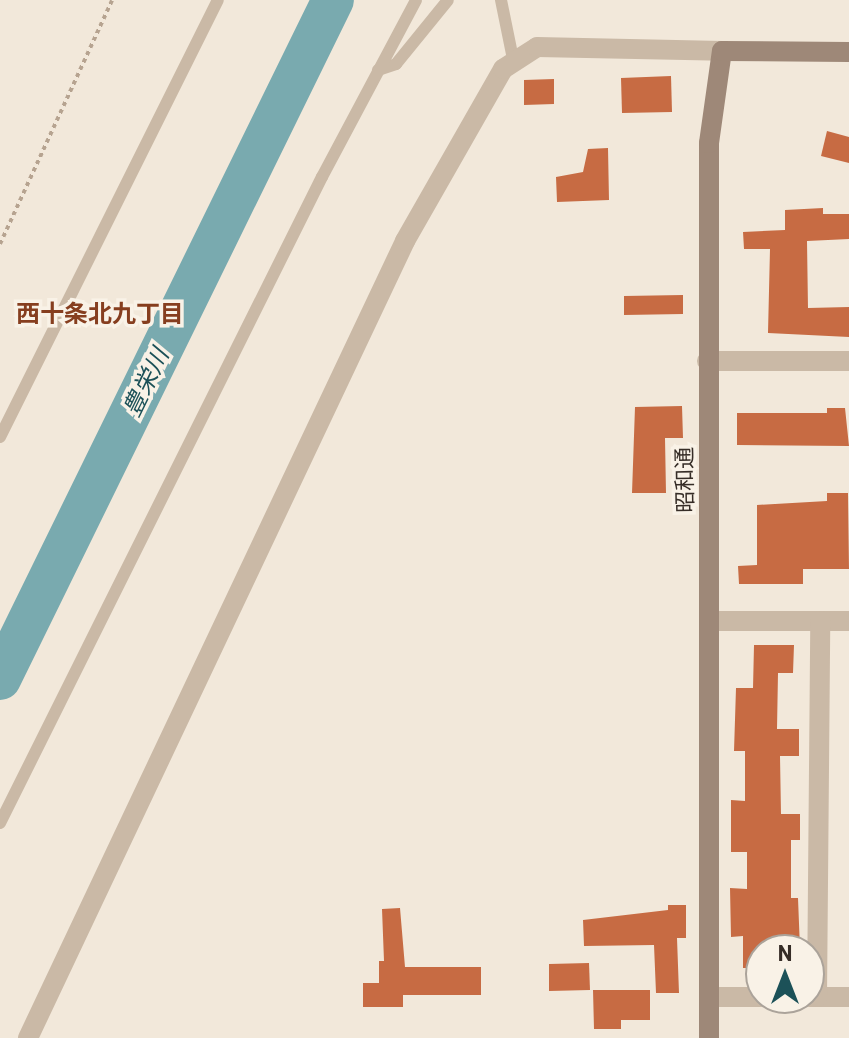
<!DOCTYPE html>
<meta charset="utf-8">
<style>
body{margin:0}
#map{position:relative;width:849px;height:1038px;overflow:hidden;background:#f2e8da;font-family:Barlow,"Noto Sans JP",sans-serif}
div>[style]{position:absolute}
.river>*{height:42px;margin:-21px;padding:0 21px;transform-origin:21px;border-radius:21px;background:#79aaaf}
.building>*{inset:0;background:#c76b43}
.path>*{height:4px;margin-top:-2px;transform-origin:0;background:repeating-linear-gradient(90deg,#b6a390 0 4px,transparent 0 8px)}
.lane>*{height:12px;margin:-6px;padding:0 6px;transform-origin:6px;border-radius:6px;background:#cab9a6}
.street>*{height:20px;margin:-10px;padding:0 10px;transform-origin:10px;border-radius:10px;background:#cab9a6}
.secondary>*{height:20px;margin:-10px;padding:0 10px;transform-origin:10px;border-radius:10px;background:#9e8878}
span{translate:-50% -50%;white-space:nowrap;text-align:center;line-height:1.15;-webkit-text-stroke:7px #f9f2e7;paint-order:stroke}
.street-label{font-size:22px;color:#362d27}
.neighbourhood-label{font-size:24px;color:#863e1f;font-weight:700}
.water-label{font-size:24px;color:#1c5158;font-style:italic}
.north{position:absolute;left:745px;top:934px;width:80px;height:80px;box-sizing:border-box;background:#f9f2e7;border:2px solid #aba39a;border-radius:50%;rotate:0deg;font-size:22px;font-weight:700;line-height:32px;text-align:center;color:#362d27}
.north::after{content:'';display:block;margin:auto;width:28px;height:36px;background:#1c5158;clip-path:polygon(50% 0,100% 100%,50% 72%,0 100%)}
</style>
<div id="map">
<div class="river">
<div style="left:0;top:679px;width:756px;rotate:-63.88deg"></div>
</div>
<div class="building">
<div style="clip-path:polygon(671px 76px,672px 112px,622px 113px,621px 78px)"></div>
<div style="clip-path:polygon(554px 79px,554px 104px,524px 105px,524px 80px)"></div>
<div style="clip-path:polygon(827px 131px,849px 137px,849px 163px,821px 156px)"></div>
<div style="clip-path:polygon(608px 148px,609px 200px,557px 202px,556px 177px,583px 172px,588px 149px)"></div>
<div style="clip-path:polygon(823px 208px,823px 214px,849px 214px,849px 239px,807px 241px,808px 308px,849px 307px,849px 337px,768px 333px,770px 249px,744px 249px,743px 232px,785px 230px,785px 210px)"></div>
<div style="clip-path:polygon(683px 295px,683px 314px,624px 315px,624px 296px)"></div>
<div style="clip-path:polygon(682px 406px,683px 438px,665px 438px,666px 493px,632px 493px,635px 407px)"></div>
<div style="clip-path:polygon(827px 408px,845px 408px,849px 446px,737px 445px,737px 413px,827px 413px)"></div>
<div style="clip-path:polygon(827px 493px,848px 493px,849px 569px,803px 569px,803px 584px,739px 584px,738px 566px,757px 565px,757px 505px,827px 501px)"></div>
<div style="clip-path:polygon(754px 645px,794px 645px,793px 673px,778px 673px,777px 729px,799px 729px,799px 756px,780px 756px,781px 814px,800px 814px,800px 840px,791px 840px,791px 898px,798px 898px,800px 949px,761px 950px,761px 968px,743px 968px,743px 936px,731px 937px,730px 888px,747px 889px,747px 852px,731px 852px,731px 800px,745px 801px,745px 751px,734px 751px,736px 688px,753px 688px)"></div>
<div style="clip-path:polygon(668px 905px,686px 905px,686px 938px,677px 938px,679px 993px,656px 993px,654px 945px,584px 946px,583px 920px,668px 910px)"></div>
<div style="clip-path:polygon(400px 908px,405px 967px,481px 967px,481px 995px,403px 995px,403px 1007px,363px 1007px,363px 983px,379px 983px,379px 961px,384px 961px,382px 909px)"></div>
<div style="clip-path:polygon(589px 963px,590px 990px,549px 991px,549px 964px)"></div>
<div style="clip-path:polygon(593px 990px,650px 990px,650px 1020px,621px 1020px,621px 1029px,594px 1029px)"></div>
</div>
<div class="path">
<div style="left:0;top:244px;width:268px;rotate:-65.3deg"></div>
</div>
<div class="lane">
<div style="left:501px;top:0;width:60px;rotate:78.5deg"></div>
<div style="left:378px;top:70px;width:19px;rotate:-18deg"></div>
<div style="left:396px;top:64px;width:82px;rotate:-50.9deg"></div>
<div style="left:0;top:437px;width:488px;rotate:-63.5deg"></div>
<div style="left:0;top:823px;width:722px;rotate:-63.51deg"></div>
<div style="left:322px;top:177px;width:200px;rotate:-62deg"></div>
</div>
<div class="street">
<div style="left:707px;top:361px;width:142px"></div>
<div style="left:710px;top:621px;width:139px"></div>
<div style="left:709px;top:997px;width:52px"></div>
<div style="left:809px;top:997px;width:40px"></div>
<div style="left:817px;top:997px;width:376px;rotate:-89.5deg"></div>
<div style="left:28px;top:1038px;width:882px;rotate:-64.68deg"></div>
<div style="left:405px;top:241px;width:198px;rotate:-60.3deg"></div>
<div style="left:503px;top:69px;width:40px;rotate:-32.9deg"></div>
<div style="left:537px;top:47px;width:185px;rotate:1.2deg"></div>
</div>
<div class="secondary">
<div style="left:709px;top:1038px;width:895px;rotate:-90deg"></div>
<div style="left:709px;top:143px;width:93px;rotate:-82deg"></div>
<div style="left:722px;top:51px;width:127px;rotate:0.5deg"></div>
</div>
<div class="street-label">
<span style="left:684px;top:480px;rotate:-91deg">昭和通</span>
</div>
<div class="neighbourhood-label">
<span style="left:100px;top:313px">西十条北九丁目</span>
</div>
<div class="water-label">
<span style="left:145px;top:382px;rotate:-64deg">豊栄川</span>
</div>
<div class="north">N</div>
</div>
